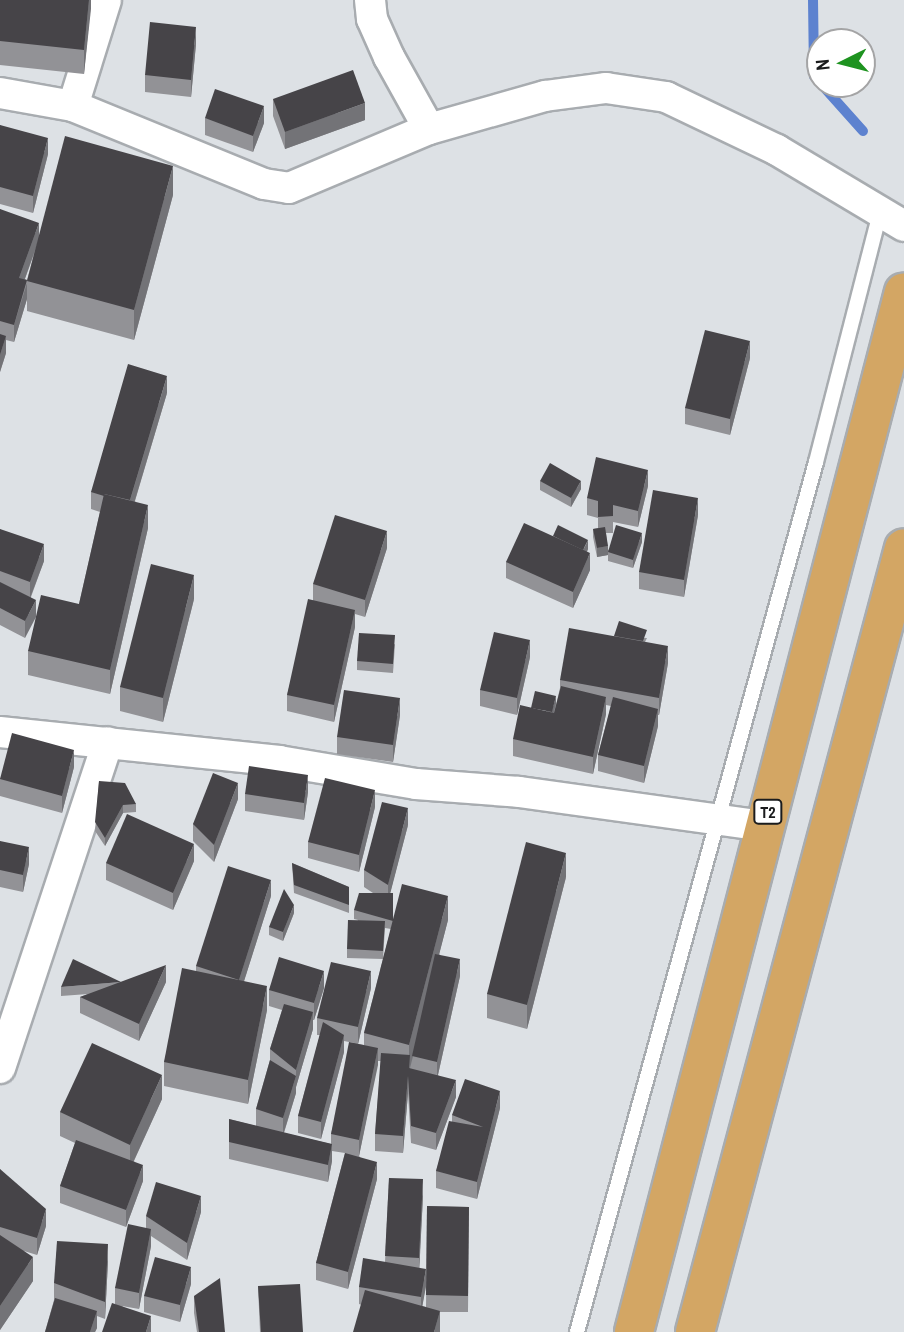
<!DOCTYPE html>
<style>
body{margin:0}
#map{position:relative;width:904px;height:1332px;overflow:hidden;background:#dde1e5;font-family:"Archivo Narrow",sans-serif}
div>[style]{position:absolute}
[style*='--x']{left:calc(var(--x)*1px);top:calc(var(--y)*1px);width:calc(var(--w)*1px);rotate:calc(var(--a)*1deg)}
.stream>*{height:10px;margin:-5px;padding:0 5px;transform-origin:5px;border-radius:5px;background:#5d82cf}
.roads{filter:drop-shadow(2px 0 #a8acb0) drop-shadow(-2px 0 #a8acb0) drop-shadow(0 2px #a8acb0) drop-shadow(0 -2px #a8acb0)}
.lane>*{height:14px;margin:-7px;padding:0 7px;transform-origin:7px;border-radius:7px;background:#fff}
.street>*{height:30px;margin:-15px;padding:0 15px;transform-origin:15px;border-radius:15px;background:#fff}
.highway>*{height:38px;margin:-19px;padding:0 19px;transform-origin:19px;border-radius:19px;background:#d3a664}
.wall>*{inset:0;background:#929296}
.shaded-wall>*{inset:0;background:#737377}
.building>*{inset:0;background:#464448}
span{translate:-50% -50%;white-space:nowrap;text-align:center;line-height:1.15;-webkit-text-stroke:7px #fff;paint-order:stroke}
.shield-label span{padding:2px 5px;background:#fff;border:2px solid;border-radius:5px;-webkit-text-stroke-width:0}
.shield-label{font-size:16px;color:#1b1c1d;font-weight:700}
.north{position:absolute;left:806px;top:28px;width:70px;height:70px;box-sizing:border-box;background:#fff;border:2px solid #a4a4a5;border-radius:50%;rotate:264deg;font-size:19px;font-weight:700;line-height:28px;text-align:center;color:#1b1c1d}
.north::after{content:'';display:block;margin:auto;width:24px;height:32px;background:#1e9320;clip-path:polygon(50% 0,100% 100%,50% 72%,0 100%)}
</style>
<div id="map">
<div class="stream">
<div style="--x:813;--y:0;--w:76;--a:89.2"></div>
<div style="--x:814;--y:76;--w:9;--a:49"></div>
<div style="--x:821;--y:84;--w:63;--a:48.2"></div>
</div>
<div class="roads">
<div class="lane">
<div style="--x:577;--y:1332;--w:902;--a:-74.64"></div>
<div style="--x:816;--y:462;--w:258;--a:-75.6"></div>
</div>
<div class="street">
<div style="--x:370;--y:0;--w:19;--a:84"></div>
<div style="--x:372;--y:19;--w:42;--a:65.9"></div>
<div style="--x:389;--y:57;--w:82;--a:60.9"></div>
<div style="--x:0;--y:93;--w:74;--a:10.1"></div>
<div style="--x:73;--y:106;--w:206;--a:22.2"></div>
<div style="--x:264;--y:184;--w:25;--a:9"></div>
<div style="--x:289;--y:188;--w:152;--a:-22.9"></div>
<div style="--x:429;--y:129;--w:121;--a:-15.9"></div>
<div style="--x:545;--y:96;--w:62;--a:-7.5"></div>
<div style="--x:606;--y:88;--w:61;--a:8.5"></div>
<div style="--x:666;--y:97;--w:123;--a:25.5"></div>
<div style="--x:777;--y:150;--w:148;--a:30.9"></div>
<div style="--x:73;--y:106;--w:111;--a:-72.7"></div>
<div style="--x:0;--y:732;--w:281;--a:5.9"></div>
<div style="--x:279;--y:761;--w:139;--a:9.5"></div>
<div style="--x:416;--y:784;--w:103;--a:4.4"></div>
<div style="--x:519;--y:792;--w:247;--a:7.9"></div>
<div style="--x:0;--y:1068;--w:343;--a:-71.7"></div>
</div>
<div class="highway">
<div style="--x:634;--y:1332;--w:1074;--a:-75.45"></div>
<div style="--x:695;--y:1332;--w:811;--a:-75.07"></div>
</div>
</div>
<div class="wall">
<div style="clip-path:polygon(0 0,91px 0,84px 74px,0 65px)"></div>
<div style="clip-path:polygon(196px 44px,191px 97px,145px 92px,145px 75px)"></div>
<div style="clip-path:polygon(273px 99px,365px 120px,285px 149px,273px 116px)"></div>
<div style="clip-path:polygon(205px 118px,264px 123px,253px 152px,205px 135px)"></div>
<div style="clip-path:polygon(0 125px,48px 154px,33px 213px,0 204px)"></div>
<div style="clip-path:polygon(evenodd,173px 195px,134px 340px,27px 311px,27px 299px,14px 342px,6px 340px,6px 353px,0 372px,0 209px,39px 235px,173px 195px,34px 254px,27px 280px,25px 279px,34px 254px)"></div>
<div style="clip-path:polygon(750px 358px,730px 435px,685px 424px,685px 408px)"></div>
<div style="clip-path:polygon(167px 393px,135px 501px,148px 528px,110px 694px,28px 675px,28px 651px,79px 604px,100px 512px,91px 509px,91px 492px)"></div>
<div style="clip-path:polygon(540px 481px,581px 489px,571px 507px,540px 490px)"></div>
<div style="clip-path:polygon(648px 486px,638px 527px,613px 522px,613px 533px,606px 533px,608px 550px,642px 542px,633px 568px,608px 561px,608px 555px,597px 557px,593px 537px,593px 529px,598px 528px,598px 518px,587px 515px,587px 498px)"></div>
<div style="clip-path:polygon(698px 515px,684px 597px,639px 589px,639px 572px)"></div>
<div style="clip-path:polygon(0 529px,44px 561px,31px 597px,25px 638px,0 625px)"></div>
<div style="clip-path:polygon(553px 536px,588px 549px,587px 552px,590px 570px,573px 608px,506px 578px,506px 562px)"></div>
<div style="clip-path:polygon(387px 548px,365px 617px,355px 614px,355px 627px,334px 722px,287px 711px,287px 695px,313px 600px,313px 584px)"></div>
<div style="clip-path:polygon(194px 599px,163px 722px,120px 711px,120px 687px)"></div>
<div style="clip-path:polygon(614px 636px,647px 638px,645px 642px,668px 663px,659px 715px,658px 715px,658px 726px,644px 783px,598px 771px,598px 755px,611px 706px,606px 705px,606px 714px,593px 774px,513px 756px,513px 739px,556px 704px,554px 713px,560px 688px,560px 680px)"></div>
<div style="clip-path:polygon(395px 644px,393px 673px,357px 670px,357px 661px)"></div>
<div style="clip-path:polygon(530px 657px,517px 715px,480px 706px,480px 690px)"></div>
<div style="clip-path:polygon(400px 715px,393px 762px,337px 754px,337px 737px)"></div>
<div style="clip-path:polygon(74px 767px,62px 813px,0 796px,0 778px)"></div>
<div style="clip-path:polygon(99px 781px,136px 804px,136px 812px,123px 813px,105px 846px,95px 831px)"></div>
<div style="clip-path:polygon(308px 792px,304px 820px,245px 811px,245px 794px)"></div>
<div style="clip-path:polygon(238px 799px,214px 862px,193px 841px,193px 824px)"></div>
<div style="clip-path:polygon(375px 807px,359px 872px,308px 858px,308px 842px)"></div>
<div style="clip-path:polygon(evenodd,408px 825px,390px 893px,393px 920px,448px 920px,439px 954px,460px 976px,438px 1075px,456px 1097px,436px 1150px,411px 1143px,408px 1093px,403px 1153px,375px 1151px,375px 1134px,381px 1061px,378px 1061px,359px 1156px,377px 1179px,348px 1289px,316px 1280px,316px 1263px,345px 1153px,332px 1151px,332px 1161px,328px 1182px,229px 1159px,229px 1119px,256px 1126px,256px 1109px,270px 1060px,270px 1049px,282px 1010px,269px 1006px,269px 990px,324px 988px,314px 1020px,313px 1020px,313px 1029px,296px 1087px,296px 1093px,284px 1133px,331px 1144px,331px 1134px,354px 1043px,344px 1041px,344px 1052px,321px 1139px,298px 1133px,298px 1116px,320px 1035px,317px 1035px,317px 1018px,371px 988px,358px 1044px,364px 1045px,364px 1033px,383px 959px,347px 958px,347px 949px,358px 920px,354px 919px,354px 910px,373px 893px,364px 887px,364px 870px,408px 825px,385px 928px,391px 929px,383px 959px,385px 928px)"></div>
<div style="clip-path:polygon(0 841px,29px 864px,23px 892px,0 887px)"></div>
<div style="clip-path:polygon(194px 861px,173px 910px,106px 880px,106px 863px)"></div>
<div style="clip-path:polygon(292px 863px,349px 887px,349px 913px,294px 893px)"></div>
<div style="clip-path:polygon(566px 877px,527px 1029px,487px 1018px,487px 994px)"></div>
<div style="clip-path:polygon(271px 896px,244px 981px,267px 1010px,248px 1104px,164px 1086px,164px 1062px,196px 971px,196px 966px)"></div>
<div style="clip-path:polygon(294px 913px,283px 941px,269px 935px,269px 927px)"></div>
<div style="clip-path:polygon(121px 982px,166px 982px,139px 1041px,80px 1013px,80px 997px,88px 994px,61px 996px,61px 987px)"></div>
<div style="clip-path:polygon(162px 1099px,134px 1161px,143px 1181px,126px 1227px,60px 1203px,60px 1186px,75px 1143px,60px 1136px,60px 1112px)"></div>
<div style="clip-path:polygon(500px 1108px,477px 1199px,436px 1188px,436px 1171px,452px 1122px,452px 1115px)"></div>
<div style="clip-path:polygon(0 1169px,46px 1226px,37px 1255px,24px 1251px,33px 1281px,0 1330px)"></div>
<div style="clip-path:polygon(389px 1178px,423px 1196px,419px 1268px,426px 1286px,422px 1306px,426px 1307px,427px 1206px,469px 1207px,468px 1312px,440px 1312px,440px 1332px,359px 1304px,359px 1287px,385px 1262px)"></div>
<div style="clip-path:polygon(201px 1212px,187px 1260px,151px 1236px,151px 1246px,139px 1309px,122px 1306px,151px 1332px,115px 1304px,115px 1288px,146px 1228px,146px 1216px)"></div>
<div style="clip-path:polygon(108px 1261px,105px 1319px,97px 1316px,97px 1328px,95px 1332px,45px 1332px,54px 1300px,54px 1283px)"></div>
<div style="clip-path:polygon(191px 1284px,180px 1322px,144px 1312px,144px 1296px)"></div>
<div style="clip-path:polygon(258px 1286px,303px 1332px,260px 1332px)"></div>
<div style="clip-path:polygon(194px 1296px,225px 1332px,197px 1332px,194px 1313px)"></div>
</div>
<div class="shaded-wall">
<div style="clip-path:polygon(89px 0,91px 0,91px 9px,84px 74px,84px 50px)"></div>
<div style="clip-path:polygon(196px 27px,196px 44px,191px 97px,191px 80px)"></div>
<div style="clip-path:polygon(365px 103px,365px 120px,285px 149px,285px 132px)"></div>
<div style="clip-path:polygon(264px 106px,264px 123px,253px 152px,253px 136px)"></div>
<div style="clip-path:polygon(48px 138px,48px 154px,33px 213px,33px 196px)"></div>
<div style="clip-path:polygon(173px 166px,173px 195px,134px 340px,134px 310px)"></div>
<div style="clip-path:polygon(39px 223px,39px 239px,19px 295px,19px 278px)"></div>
<div style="clip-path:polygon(27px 283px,27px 299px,14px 342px,14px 325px)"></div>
<div style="clip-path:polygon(6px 336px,6px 353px,0 372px,0 355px)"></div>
<div style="clip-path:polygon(750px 341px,750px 358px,730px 435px,730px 419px)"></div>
<div style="clip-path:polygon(167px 376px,167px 393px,129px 520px,129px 504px)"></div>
<div style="clip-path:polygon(648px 470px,648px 486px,638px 527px,638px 511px)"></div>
<div style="clip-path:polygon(581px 481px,581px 489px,571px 507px,571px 498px)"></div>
<div style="clip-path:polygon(698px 498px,698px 515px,684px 597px,684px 580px)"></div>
<div style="clip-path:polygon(148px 505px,148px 528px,110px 694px,110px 670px)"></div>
<div style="clip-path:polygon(387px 531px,387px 548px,365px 617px,365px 600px)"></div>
<div style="clip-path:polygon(642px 533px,642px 542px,633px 568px,633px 560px)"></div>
<div style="clip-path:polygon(588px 540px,588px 549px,581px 563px,581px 555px)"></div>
<div style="clip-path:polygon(44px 544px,44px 561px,30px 598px,30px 582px)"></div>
<div style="clip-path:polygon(608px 546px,608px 555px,597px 557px,597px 548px)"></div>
<div style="clip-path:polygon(590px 553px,590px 570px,573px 608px,573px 592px)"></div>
<div style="clip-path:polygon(194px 575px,194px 599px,163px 722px,163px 698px)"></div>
<div style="clip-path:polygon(36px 600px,36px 617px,25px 638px,25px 621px)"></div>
<div style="clip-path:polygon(355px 610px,355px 627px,334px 722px,334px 705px)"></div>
<div style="clip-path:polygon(530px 640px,530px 657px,517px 715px,517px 698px)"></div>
<div style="clip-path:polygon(668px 646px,668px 663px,659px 715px,659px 698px)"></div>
<div style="clip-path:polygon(556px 696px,556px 704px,550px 727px,550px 718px)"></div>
<div style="clip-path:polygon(606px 697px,606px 714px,593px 774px,593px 757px)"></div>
<div style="clip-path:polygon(400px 698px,400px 715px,393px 762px,393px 745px)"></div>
<div style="clip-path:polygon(658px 709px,658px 726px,644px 783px,644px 766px)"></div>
<div style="clip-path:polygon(74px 750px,74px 767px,62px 813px,62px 796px)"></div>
<div style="clip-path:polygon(308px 775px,308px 792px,304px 820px,304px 803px)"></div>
<div style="clip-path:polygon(238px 783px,238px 799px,214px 862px,214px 845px)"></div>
<div style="clip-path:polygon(375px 790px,375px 807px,359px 872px,359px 855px)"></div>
<div style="clip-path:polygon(123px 805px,123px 813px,105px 846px,105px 838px)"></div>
<div style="clip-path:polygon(408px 808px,408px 825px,388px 902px,388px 885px)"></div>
<div style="clip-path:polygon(194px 844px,194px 861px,173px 910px,173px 893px)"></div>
<div style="clip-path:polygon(29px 847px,29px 864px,23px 892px,23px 875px)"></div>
<div style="clip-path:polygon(566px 853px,566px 877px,527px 1029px,527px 1005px)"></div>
<div style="clip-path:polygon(271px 880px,271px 896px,239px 997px,239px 980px)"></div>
<div style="clip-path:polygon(448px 896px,448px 920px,410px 1068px,409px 1085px,409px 1045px)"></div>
<div style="clip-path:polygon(294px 905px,294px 913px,283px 941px,283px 932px)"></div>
<div style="clip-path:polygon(460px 959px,460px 976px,437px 1079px,437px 1062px)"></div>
<div style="clip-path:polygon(166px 965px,166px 982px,139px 1041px,139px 1024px)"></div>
<div style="clip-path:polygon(324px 971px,324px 988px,314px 1020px,314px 1003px)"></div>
<div style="clip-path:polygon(371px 971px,371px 988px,358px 1044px,358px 1027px)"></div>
<div style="clip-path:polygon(267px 986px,267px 1010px,248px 1104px,248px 1080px)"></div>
<div style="clip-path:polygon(313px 1012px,313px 1029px,296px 1087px,296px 1093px,283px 1135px,283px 1118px,296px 1076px,296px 1070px)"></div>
<div style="clip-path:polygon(344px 1035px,344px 1052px,321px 1139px,321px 1122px)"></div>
<div style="clip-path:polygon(378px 1048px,378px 1065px,359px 1156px,359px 1140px)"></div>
<div style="clip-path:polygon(162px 1075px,162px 1099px,130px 1169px,130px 1145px)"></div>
<div style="clip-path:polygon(408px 1076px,408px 1093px,403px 1153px,403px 1136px)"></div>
<div style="clip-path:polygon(456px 1080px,456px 1097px,436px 1150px,436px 1133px)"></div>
<div style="clip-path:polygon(500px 1091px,500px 1108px,477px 1199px,477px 1182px)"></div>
<div style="clip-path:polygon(332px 1144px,332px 1161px,328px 1182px,328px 1165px)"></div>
<div style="clip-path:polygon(377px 1162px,377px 1179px,348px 1289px,348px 1272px)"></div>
<div style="clip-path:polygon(143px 1165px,143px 1181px,126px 1227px,126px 1210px)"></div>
<div style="clip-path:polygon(423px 1179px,423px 1196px,419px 1275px,419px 1258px)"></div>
<div style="clip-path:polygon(201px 1196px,201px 1212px,187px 1260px,187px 1243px)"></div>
<div style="clip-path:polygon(46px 1209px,46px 1226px,37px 1255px,37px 1238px)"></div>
<div style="clip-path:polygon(151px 1229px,151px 1246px,139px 1309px,139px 1293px)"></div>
<div style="clip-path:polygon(108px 1244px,108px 1261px,105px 1319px,105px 1302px)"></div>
<div style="clip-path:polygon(33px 1257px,33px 1281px,0 1330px,0 1306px)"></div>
<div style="clip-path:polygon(191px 1267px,191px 1284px,180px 1322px,180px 1305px)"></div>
<div style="clip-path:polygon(426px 1269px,426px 1286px,421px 1314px,421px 1297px)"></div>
<div style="clip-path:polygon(97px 1311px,97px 1328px,95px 1332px,90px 1332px)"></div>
<div style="clip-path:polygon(440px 1311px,440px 1332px,434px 1332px)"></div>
<div style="clip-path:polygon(151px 1316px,151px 1332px,146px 1332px)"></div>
</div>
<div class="building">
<div style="clip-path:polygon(0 0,89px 0,84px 50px,0 41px)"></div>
<div style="clip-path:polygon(150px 22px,196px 27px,191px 80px,145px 75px)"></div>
<div style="clip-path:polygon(353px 70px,365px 103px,285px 132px,273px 99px)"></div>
<div style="clip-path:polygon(215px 89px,264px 106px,253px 136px,205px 118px)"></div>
<div style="clip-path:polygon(0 125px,48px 138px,33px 196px,0 187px)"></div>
<div style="clip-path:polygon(65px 136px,173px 166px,134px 310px,27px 281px)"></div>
<div style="clip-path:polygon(0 209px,39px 223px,19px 278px,27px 280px,14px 325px,0 321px)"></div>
<div style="clip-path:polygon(705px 330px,750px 341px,730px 419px,685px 408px)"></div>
<div style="clip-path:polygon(0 334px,6px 336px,0 355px)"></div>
<div style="clip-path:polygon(128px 364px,167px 376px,130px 500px,104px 494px,104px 496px,91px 492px)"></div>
<div style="clip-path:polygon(596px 457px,648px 470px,638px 511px,613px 505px,613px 516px,598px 517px,598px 501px,587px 498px)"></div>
<div style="clip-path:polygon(550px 463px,581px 481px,571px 498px,540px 481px)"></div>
<div style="clip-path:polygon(653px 490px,698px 498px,684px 580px,639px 572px)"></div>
<div style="clip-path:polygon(104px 494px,148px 505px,110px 670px,28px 651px,41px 595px,79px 604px)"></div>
<div style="clip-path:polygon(335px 515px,387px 531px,365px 600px,313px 584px)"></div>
<div style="clip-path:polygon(524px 523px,590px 553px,573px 592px,506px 562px)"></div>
<div style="clip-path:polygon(558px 525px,588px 540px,583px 550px,553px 536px)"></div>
<div style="clip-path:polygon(616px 525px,642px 533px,633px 560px,608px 552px)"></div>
<div style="clip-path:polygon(605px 527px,608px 546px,597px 548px,593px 529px)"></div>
<div style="clip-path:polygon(0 529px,44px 544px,30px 582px,0 571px)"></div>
<div style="clip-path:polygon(151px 564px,194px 575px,163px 698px,120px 687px)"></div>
<div style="clip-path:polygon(0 582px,36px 600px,25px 621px,0 608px)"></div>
<div style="clip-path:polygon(308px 599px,355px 610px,334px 705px,287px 695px)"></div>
<div style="clip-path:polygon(619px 621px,647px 630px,643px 641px,614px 636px)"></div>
<div style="clip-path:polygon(569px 628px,668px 646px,659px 698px,560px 680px)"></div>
<div style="clip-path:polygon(494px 632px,530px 640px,517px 698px,480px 690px)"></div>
<div style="clip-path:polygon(359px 633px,395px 635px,393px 664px,357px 661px)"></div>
<div style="clip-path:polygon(561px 686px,606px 697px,593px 757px,513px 739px,520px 705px,554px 713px)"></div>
<div style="clip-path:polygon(344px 690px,400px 698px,393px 745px,337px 737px)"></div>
<div style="clip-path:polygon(535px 691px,556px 696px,552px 712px,531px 708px)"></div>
<div style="clip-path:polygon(613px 697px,658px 709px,644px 766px,598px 755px)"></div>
<div style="clip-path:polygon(12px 733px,74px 750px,62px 796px,0 779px)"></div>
<div style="clip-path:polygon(249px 766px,308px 775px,304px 803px,245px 794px)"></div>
<div style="clip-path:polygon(213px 773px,238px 783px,214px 845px,193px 824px)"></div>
<div style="clip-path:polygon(325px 778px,375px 790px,359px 855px,308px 842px)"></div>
<div style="clip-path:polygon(99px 781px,125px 783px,136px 804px,123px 805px,105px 838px,95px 822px)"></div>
<div style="clip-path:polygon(382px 802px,408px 808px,388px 885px,364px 870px)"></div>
<div style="clip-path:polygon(127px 814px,194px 844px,173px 893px,106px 863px)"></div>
<div style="clip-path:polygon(0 841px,29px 847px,23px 875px,0 870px)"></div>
<div style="clip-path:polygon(526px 842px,566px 853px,527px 1005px,487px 994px)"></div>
<div style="clip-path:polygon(292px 863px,349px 887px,349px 905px,294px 885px)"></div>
<div style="clip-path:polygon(228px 866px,271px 880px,239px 980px,196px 966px)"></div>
<div style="clip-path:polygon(402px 884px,448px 896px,409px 1045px,364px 1033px)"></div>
<div style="clip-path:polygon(284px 889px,294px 905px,283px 932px,269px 927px)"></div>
<div style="clip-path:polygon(359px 893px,393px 893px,393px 921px,354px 910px)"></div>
<div style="clip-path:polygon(348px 920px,385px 921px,383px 951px,347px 949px)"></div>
<div style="clip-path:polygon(435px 954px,460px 959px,437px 1062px,412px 1056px)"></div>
<div style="clip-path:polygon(279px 957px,324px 971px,314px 1003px,269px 990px)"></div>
<div style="clip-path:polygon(73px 959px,121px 982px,61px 987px)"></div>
<div style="clip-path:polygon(331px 962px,371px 971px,358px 1027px,317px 1018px)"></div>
<div style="clip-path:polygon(166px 965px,139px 1024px,80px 997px)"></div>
<div style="clip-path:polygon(182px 968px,267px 986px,248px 1080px,164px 1062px)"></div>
<div style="clip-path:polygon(284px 1004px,313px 1012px,296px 1070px,270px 1049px)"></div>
<div style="clip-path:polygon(323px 1022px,344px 1035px,321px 1122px,298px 1116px)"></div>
<div style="clip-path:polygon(349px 1042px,378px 1048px,359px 1140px,331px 1134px)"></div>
<div style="clip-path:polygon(92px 1043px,162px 1075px,130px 1145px,60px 1112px)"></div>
<div style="clip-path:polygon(381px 1053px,410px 1055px,409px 1068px,456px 1080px,436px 1133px,411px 1126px,408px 1076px,403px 1136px,375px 1134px)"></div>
<div style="clip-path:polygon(270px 1060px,296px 1076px,283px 1118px,256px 1109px)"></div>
<div style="clip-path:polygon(465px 1079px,500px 1091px,477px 1182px,436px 1171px,449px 1121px,483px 1127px,452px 1115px)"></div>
<div style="clip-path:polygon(229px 1119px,332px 1144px,328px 1165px,229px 1142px)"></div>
<div style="clip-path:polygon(76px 1140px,143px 1165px,126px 1210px,60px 1186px)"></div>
<div style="clip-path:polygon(345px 1153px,377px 1162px,348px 1272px,316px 1263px)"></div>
<div style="clip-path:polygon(0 1169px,46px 1209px,37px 1238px,0 1227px)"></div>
<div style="clip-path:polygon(389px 1178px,423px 1179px,419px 1258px,385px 1256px)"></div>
<div style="clip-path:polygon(156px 1182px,201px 1196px,187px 1243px,146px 1216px)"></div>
<div style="clip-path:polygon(427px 1206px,469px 1207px,468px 1296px,426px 1295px)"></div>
<div style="clip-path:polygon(128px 1224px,151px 1229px,139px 1293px,115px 1288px)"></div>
<div style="clip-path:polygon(0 1235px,33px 1257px,0 1306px)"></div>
<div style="clip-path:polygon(57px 1241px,108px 1244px,105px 1302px,54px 1283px)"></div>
<div style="clip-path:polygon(155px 1257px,191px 1267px,180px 1305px,144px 1296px)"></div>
<div style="clip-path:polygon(363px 1258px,426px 1269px,421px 1297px,359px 1287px)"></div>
<div style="clip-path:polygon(220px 1278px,225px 1332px,199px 1332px,194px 1296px)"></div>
<div style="clip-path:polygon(300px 1284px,303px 1332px,261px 1332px,258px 1286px)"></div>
<div style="clip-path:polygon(365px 1290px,440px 1311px,434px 1332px,353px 1332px)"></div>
<div style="clip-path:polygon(55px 1298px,97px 1311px,90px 1332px,45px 1332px)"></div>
<div style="clip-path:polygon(112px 1303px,151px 1316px,146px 1332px,102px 1332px)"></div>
</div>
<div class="shield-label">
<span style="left:768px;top:812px">T2</span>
</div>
<div class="north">N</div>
</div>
